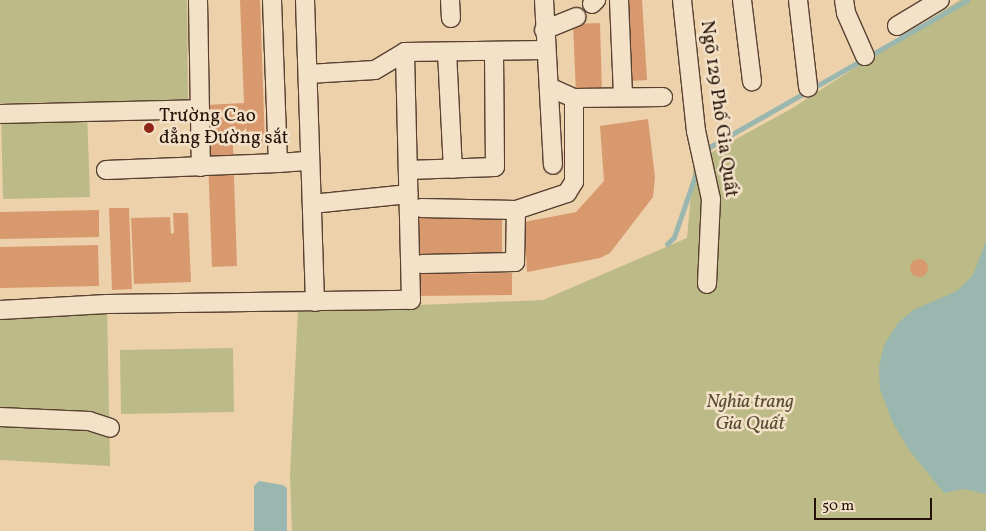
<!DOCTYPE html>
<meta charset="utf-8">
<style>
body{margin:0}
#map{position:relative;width:986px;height:531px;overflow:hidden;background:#ecd1ab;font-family:Vollkorn,serif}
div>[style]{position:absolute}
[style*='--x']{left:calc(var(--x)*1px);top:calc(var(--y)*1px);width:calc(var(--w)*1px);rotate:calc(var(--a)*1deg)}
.green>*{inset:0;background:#bcba86}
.water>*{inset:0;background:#99b6af}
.stream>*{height:5px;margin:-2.5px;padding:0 2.5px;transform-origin:2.5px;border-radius:2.5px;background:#99b6af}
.building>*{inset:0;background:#d9996e}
.round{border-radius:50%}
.roads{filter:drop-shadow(1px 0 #584131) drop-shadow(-1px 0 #584131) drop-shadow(0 1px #584131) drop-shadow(0 -1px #584131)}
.minor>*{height:18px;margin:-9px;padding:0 9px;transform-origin:9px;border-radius:9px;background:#f3e1c8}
.dots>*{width:14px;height:14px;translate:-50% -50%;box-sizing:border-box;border:2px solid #f3e1c8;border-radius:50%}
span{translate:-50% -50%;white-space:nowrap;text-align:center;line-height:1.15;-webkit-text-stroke:5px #f3e1c8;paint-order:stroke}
.street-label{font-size:19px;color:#261108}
.poi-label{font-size:19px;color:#261108}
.left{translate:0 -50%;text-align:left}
.park-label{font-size:19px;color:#5a4c34;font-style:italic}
.scale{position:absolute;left:814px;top:498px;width:118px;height:22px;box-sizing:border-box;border:2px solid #261108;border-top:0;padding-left:6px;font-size:15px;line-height:18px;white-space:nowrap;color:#261108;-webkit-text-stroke:4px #f3e1c8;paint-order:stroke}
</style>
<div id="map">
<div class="green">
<div style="clip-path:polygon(0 0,187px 0,188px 101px,0 103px)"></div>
<div style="clip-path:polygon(960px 0,986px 0,986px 531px,292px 531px,290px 476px,298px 310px,543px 300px,687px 238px,694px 162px,791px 109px)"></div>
<div style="clip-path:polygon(87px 111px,90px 197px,3px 199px,1px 113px)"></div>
<div style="clip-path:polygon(107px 304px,110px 466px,0 460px,0 310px)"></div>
<div style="clip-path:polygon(233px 348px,234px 412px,121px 414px,120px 350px)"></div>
</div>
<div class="water">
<div style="clip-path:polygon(986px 241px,986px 494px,963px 489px,944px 493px,909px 450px,892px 421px,880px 389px,879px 367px,884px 345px,898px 323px,913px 310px,957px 291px,973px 275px)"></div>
<div style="clip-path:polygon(259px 481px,283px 485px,287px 488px,287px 531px,254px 531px,254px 486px)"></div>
</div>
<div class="stream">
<div style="--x:706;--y:149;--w:301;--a:-29.7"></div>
<div style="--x:667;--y:244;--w:10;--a:-45"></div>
<div style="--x:674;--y:237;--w:65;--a:-71"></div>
</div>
<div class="building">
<div style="clip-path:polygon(240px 0,260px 0,265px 144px,233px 145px,237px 266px,212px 267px,206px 105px,244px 103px)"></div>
<div style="clip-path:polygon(614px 0,642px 0,647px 80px,615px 82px)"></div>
<div style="clip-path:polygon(600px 23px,602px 93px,576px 94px,573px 24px)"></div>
<div style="clip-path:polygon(648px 119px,655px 177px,653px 197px,610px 253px,600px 258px,527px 272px,524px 222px,576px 212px,604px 181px,600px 126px)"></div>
<div style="clip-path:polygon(109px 208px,129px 208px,132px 289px,112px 290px)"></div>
<div style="clip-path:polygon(99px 210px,99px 237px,0 239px,0 212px)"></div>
<div style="clip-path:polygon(415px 212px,502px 212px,502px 254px,415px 254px)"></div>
<div style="clip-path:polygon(173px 213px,188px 213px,191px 282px,134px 284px,131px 218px,170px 217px,171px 234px,174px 233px)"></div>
<div style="clip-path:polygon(98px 245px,99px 286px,0 288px,0 247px)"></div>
<div class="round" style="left:910px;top:259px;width:18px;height:18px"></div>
<div style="clip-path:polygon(512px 273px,512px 295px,417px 296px,416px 274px)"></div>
</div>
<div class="roads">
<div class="minor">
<div style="--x:198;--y:0;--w:167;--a:89"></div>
<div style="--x:272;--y:0;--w:163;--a:87.9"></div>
<div style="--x:278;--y:163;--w:32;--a:-4"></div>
<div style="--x:305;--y:0;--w:302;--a:88.1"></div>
<div style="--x:450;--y:0;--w:18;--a:87"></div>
<div style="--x:544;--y:0;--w:165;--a:86.9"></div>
<div style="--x:619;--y:0;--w:97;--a:87.6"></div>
<div style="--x:682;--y:0;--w:132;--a:83.9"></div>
<div style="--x:696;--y:131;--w:70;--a:77.6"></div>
<div style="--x:711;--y:199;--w:85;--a:92.7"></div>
<div style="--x:742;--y:0;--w:82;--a:83"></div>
<div style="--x:798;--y:0;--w:88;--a:83.4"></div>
<div style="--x:844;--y:0;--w:13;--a:81"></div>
<div style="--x:846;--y:13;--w:47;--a:66.2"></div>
<div style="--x:592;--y:4;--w:6;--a:-45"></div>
<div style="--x:897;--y:26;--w:50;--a:-31.2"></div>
<div style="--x:544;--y:30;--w:35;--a:-22"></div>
<div style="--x:447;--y:52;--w:117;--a:87.1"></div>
<div style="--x:308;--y:74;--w:67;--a:-3.4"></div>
<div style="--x:375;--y:70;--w:35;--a:-31"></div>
<div style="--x:405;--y:52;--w:140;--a:-0.8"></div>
<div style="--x:549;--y:87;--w:27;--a:24"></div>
<div style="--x:574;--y:98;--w:89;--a:-0.6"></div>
<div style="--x:0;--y:114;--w:200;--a:-1.4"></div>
<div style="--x:106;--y:170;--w:172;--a:-2.3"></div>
<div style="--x:408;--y:170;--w:87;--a:-2"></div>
<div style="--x:495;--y:167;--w:116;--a:-90.5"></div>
<div style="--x:312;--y:204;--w:97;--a:-5.9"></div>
<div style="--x:421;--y:208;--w:95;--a:1.2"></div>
<div style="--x:422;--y:264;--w:93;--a:-1.2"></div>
<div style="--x:515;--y:262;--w:52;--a:-88.9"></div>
<div style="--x:516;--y:210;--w:54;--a:-18.4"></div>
<div style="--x:567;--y:193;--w:13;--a:-58"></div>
<div style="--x:574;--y:182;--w:84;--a:-90"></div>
<div style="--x:0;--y:310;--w:107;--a:-3.2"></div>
<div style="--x:107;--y:304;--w:304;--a:-0.8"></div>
<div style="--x:411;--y:300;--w:248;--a:-91.4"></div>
<div style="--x:0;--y:417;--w:89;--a:2.6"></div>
<div style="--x:89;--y:421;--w:22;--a:18"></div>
</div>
</div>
<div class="dots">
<div style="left:149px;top:128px;background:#8f2418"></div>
</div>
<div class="street-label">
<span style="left:718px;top:109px;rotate:82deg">Ngõ 129 Phố Gia Quất</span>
</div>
<div class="poi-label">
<span class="left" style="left:159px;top:128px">Trường Cao<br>đẳng Đường sắt</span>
</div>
<div class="park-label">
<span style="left:750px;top:414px">Nghĩa trang<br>Gia Quất</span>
</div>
<div class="scale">50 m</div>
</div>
